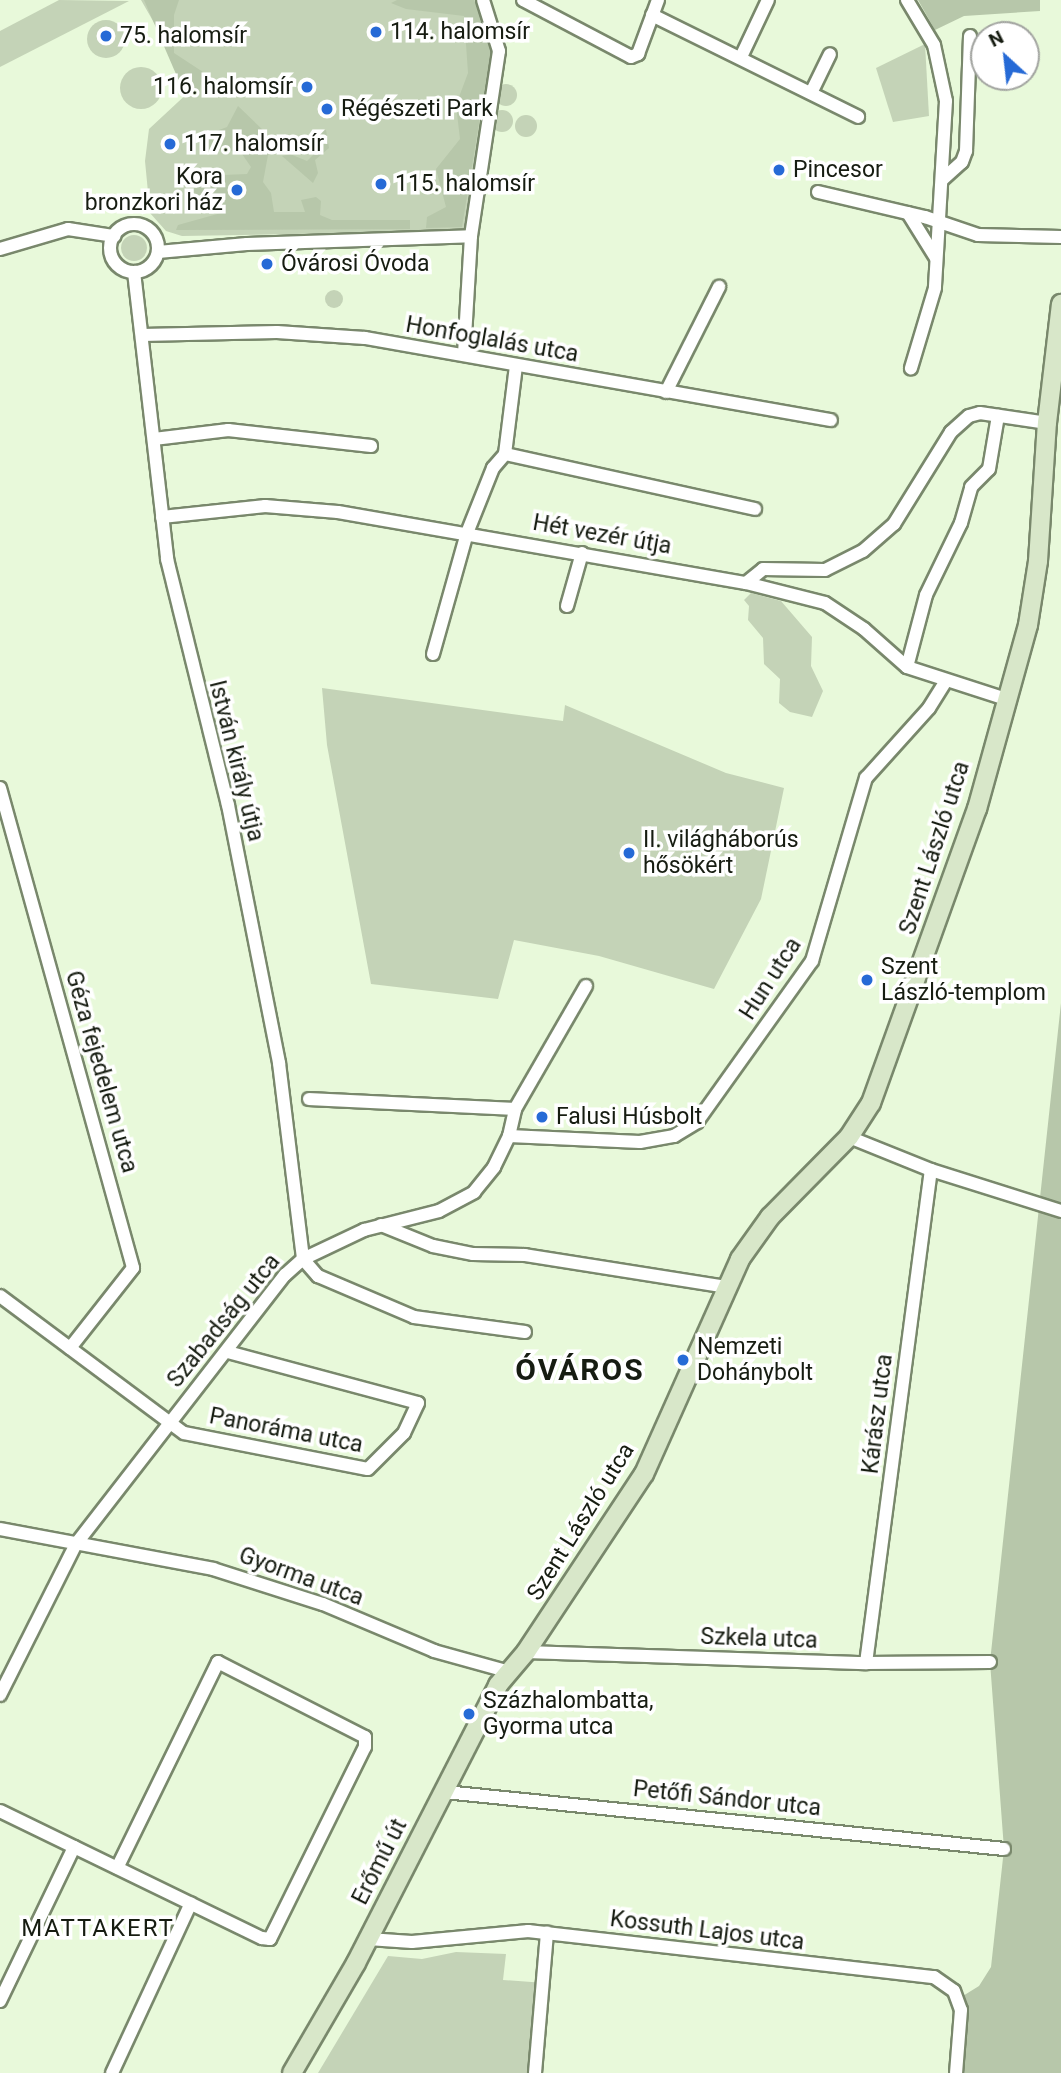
<!DOCTYPE html>
<meta charset="utf-8">
<style>
body{margin:0}
#map{position:relative;width:1061px;height:2073px;overflow:hidden;background:#e8f9da;font-family:Roboto,sans-serif}
div>[style]{position:absolute}
[style*='--x']{left:calc(var(--x)*1px);top:calc(var(--y)*1px);width:calc(var(--w)*1px);rotate:calc(var(--a)*1deg)}
.green>*{inset:0;background:#c4d3b7}
.round{border-radius:50%}
.forest>*{inset:0;background:#b7c7aa}
.roads{filter:drop-shadow(2px 0 #79886c) drop-shadow(-2px 0 #79886c) drop-shadow(0 2px #79886c) drop-shadow(0 -2px #79886c)}
.street>*{height:12px;margin:-6px;padding:0 6px;transform-origin:6px;border-radius:6px;background:#fff}
.street>.ring{margin:-6px;padding:0;box-sizing:content-box;background:none;border:12px solid #fff;border-radius:50%}
.secondary>*{height:18px;margin:-9px;padding:0 9px;transform-origin:9px;border-radius:9px;background:#d8e7c9}
.dots>*{width:19px;height:19px;translate:-50% -50%;box-sizing:border-box;border:4px solid #fff;border-radius:50%}
span{translate:-50% -50%;white-space:nowrap;text-align:center;line-height:1.15;-webkit-text-stroke:7px #fff;paint-order:stroke}
.poi-label{font-size:23px;color:#161c11}
.left{translate:0 -50%;text-align:left}
.right{translate:-100% -50%;text-align:right}
.street-label{font-size:23px;color:#161c11}
.neighbourhood-label{font-size:24px;color:#161c11;letter-spacing:2px}
.district-label{font-size:30px;color:#161c11;font-weight:700;letter-spacing:2px}
.north{position:absolute;left:970px;top:21px;width:70px;height:70px;box-sizing:border-box;background:#fff;border:2px solid #a2a4a0;border-radius:50%;rotate:333deg;font-size:19px;font-weight:700;line-height:28px;text-align:center;color:#161c11}
.north::after{content:'';display:block;margin:auto;width:24px;height:32px;background:#266ad6;clip-path:polygon(50% 0,100% 100%,50% 72%,0 100%)}
</style>
<div id="map">
<div class="green">
<div style="clip-path:polygon(59px 0,129px 1px,0 67px,0 31px)"></div>
<div style="clip-path:polygon(141px 0,478px 0,494px 46px,465px 231px,182px 236px,166px 231px,150px 213px,145px 161px,149px 129px,192px 89px)"></div>
<div class="round" style="left:87px;top:20px;width:38px;height:38px"></div>
<div style="clip-path:polygon(925px 44px,929px 116px,893px 122px,876px 68px)"></div>
<div class="round" style="left:120px;top:67px;width:42px;height:42px"></div>
<div class="round" style="left:495px;top:84px;width:22px;height:22px"></div>
<div class="round" style="left:491px;top:110px;width:22px;height:22px"></div>
<div class="round" style="left:515px;top:115px;width:22px;height:22px"></div>
<div class="round" style="left:121px;top:235px;width:26px;height:26px"></div>
<div class="round" style="left:325px;top:290px;width:18px;height:18px"></div>
<div style="clip-path:polygon(751px 593px,781px 601px,812px 637px,811px 666px,823px 691px,812px 717px,790px 712px,779px 703px,780px 679px,764px 664px,763px 638px,748px 620px,749px 606px,744px 600px)"></div>
<div style="clip-path:polygon(322px 688px,563px 721px,565px 705px,726px 773px,784px 788px,761px 899px,714px 989px,599px 956px,514px 940px,498px 999px,371px 984px,327px 745px)"></div>
<div style="clip-path:polygon(456px 1952px,506px 1954px,503px 1980px,545px 1983px,533px 2073px,318px 2073px,388px 1956px,422px 1959px)"></div>
</div>
<div class="forest">
<div style="clip-path:polygon(144px 0,179px 0,174px 15px,174px 53px,203px 72px,199px 94px,182px 88px)"></div>
<div style="clip-path:polygon(397px 0,474px 0,485px 28px,491px 50px,462px 227px,426px 228px,427px 217px,446px 207px,436px 169px,460px 139px,456px 105px,468px 73px,464px 16px,406px 9px,391px 3px)"></div>
<div style="clip-path:polygon(918px 0,1040px 0,1040px 11px,964px 16px,935px 30px)"></div>
<div style="clip-path:polygon(238px 106px,265px 132px,268px 155px,263px 182px,271px 193px,274px 212px,305px 212px,301px 200px,316px 197px,321px 201px,320px 215px,332px 220px,410px 220px,410px 229px,176px 230px,178px 225px,221px 213px,218px 197px,200px 199px,195px 214px,194px 187px,209px 185px,223px 175px,247px 174px,251px 167px,242px 154px,224px 149px,203px 154px,211px 133px,227px 127px)"></div>
<div style="clip-path:polygon(326px 130px,329px 148px,315px 160px,318px 173px,313px 183px,282px 156px,290px 154px,307px 161px,319px 149px,318px 131px)"></div>
<div style="clip-path:polygon(1061px 1003px,1061px 2073px,959px 2073px,958px 1999px,979px 1986px,991px 1967px,1004px 1849px,990px 1662px)"></div>
</div>
<div class="roads">
<div class="street">
<div style="--x:523;--y:0;--w:122;--a:27.8"></div>
<div style="--x:631;--y:57;--w:8;--a:-23"></div>
<div style="--x:638;--y:54;--w:58;--a:-69.7"></div>
<div style="--x:907;--y:0;--w:52;--a:59"></div>
<div style="--x:934;--y:45;--w:57;--a:77.9"></div>
<div style="--x:946;--y:101;--w:187;--a:93.4"></div>
<div style="--x:935;--y:288;--w:84;--a:106.7"></div>
<div style="--x:652;--y:15;--w:230;--a:26.3"></div>
<div style="--x:741;--y:57;--w:63;--a:-64.7"></div>
<div style="--x:811;--y:93;--w:43;--a:-64"></div>
<div style="--x:943;--y:179;--w:25;--a:-42"></div>
<div style="--x:962;--y:162;--w:12;--a:-70"></div>
<div style="--x:966;--y:151;--w:115;--a:-88"></div>
<div style="--x:818;--y:192;--w:110;--a:13.2"></div>
<div style="--x:925;--y:217;--w:56;--a:18.8"></div>
<div style="--x:978;--y:235;--w:83;--a:1.4"></div>
<div style="--x:908;--y:213;--w:53;--a:58.1"></div>
<div class="ring" style="left:110px;top:224px;width:36px;height:36px"></div>
<div style="--x:0;--y:249;--w:71;--a:-16.4"></div>
<div style="--x:68;--y:229;--w:47;--a:8.7"></div>
<div style="--x:158;--y:252;--w:89;--a:-5.1"></div>
<div style="--x:247;--y:244;--w:224;--a:-2"></div>
<div style="--x:134;--y:272;--w:289;--a:83.4"></div>
<div style="--x:167;--y:559;--w:253;--a:76.1"></div>
<div style="--x:228;--y:805;--w:263;--a:78.8"></div>
<div style="--x:279;--y:1063;--w:197;--a:83"></div>
<div style="--x:303;--y:1259;--w:23;--a:49"></div>
<div style="--x:318;--y:1276;--w:104;--a:23.1"></div>
<div style="--x:414;--y:1317;--w:112;--a:7.7"></div>
<div style="--x:142;--y:335;--w:135;--a:-1.3"></div>
<div style="--x:277;--y:332;--w:88;--a:3.9"></div>
<div style="--x:365;--y:338;--w:473;--a:10"></div>
<div style="--x:464;--y:354;--w:118;--a:-86.6"></div>
<div style="--x:471;--y:236;--w:187;--a:-81.4"></div>
<div style="--x:499;--y:51;--w:53;--a:-107.4"></div>
<div style="--x:666;--y:392;--w:118;--a:-63.2"></div>
<div style="--x:154;--y:439;--w:75;--a:-6.9"></div>
<div style="--x:228;--y:430;--w:144;--a:6.4"></div>
<div style="--x:505;--y:454;--w:256;--a:12.4"></div>
<div style="--x:162;--y:517;--w:104;--a:-6.1"></div>
<div style="--x:265;--y:506;--w:73;--a:4.7"></div>
<div style="--x:338;--y:512;--w:414;--a:9.9"></div>
<div style="--x:746;--y:583;--w:81;--a:14.2"></div>
<div style="--x:825;--y:603;--w:47;--a:33.7"></div>
<div style="--x:864;--y:629;--w:57;--a:41.5"></div>
<div style="--x:907;--y:667;--w:104;--a:17.9"></div>
<div style="--x:746;--y:583;--w:22;--a:-39"></div>
<div style="--x:763;--y:569;--w:62;--a:0.9"></div>
<div style="--x:825;--y:570;--w:42;--a:-26.6"></div>
<div style="--x:863;--y:551;--w:41;--a:-41.1"></div>
<div style="--x:894;--y:524;--w:108;--a:-58.2"></div>
<div style="--x:951;--y:432;--w:24;--a:-42"></div>
<div style="--x:969;--y:416;--w:11;--a:-15"></div>
<div style="--x:980;--y:413;--w:68;--a:8.5"></div>
<div style="--x:567;--y:606;--w:55;--a:-74.2"></div>
<div style="--x:433;--y:654;--w:126;--a:-74.3"></div>
<div style="--x:467;--y:533;--w:70;--a:-68.2"></div>
<div style="--x:493;--y:468;--w:18;--a:-49"></div>
<div style="--x:505;--y:454;--w:89;--a:-82.9"></div>
<div style="--x:907;--y:667;--w:74;--a:-75.2"></div>
<div style="--x:926;--y:595;--w:80;--a:-64.1"></div>
<div style="--x:961;--y:523;--w:37;--a:-74"></div>
<div style="--x:971;--y:487;--w:25;--a:-45"></div>
<div style="--x:989;--y:469;--w:54;--a:-80.4"></div>
<div style="--x:0;--y:788;--w:498;--a:74.5"></div>
<div style="--x:133;--y:1268;--w:102;--a:128.2"></div>
<div style="--x:309;--y:1099;--w:206;--a:2.8"></div>
<div style="--x:509;--y:1136;--w:131;--a:2.6"></div>
<div style="--x:640;--y:1142;--w:35;--a:-10"></div>
<div style="--x:674;--y:1136;--w:27;--a:-31"></div>
<div style="--x:697;--y:1122;--w:198;--a:-54.5"></div>
<div style="--x:812;--y:961;--w:191;--a:-73.6"></div>
<div style="--x:866;--y:778;--w:94;--a:-48"></div>
<div style="--x:929;--y:708;--w:31;--a:-58"></div>
<div style="--x:849;--y:1137;--w:88;--a:21.9"></div>
<div style="--x:931;--y:1170;--w:136;--a:17.5"></div>
<div style="--x:381;--y:1225;--w:56;--a:22"></div>
<div style="--x:433;--y:1246;--w:41;--a:11.3"></div>
<div style="--x:473;--y:1254;--w:52;--a:1.1"></div>
<div style="--x:525;--y:1255;--w:204;--a:9"></div>
<div style="--x:0;--y:1296;--w:229;--a:36.7"></div>
<div style="--x:184;--y:1433;--w:187;--a:11.1"></div>
<div style="--x:368;--y:1469;--w:51;--a:-45"></div>
<div style="--x:404;--y:1433;--w:33;--a:-65"></div>
<div style="--x:418;--y:1403;--w:198;--a:-165"></div>
<div style="--x:0;--y:1529;--w:217;--a:10.6"></div>
<div style="--x:213;--y:1569;--w:115;--a:17.7"></div>
<div style="--x:323;--y:1604;--w:121;--a:22.9"></div>
<div style="--x:434;--y:1651;--w:75;--a:15.5"></div>
<div style="--x:526;--y:1652;--w:340;--a:1.9"></div>
<div style="--x:866;--y:1663;--w:124;--a:-0.5"></div>
<div style="--x:866;--y:1663;--w:497;--a:-82.5"></div>
<div style="--x:0;--y:1695;--w:169;--a:-63.3"></div>
<div style="--x:76;--y:1544;--w:341;--a:-52.2"></div>
<div style="--x:285;--y:1275;--w:24;--a:-42"></div>
<div style="--x:303;--y:1259;--w:68;--a:-25.4"></div>
<div style="--x:364;--y:1230;--w:77;--a:-14.2"></div>
<div style="--x:439;--y:1211;--w:40;--a:-28"></div>
<div style="--x:474;--y:1192;--w:32;--a:-51"></div>
<div style="--x:494;--y:1167;--w:34;--a:-64"></div>
<div style="--x:509;--y:1136;--w:28;--a:-77"></div>
<div style="--x:515;--y:1109;--w:142;--a:-60"></div>
<div style="--x:445;--y:1792;--w:562;--a:5.82"></div>
<div style="--x:0;--y:1811;--w:291;--a:25.9"></div>
<div style="--x:262;--y:1938;--w:8;--a:7"></div>
<div style="--x:270;--y:1939;--w:214;--a:-63.7"></div>
<div style="--x:365;--y:1747;--w:10;--a:-90"></div>
<div style="--x:365;--y:1737;--w:165;--a:-153"></div>
<div style="--x:218;--y:1662;--w:229;--a:116.1"></div>
<div style="--x:368;--y:1939;--w:44;--a:3.9"></div>
<div style="--x:412;--y:1942;--w:117;--a:-5.4"></div>
<div style="--x:528;--y:1931;--w:409;--a:6.5"></div>
<div style="--x:934;--y:1977;--w:24;--a:35"></div>
<div style="--x:954;--y:1991;--w:20;--a:70"></div>
<div style="--x:961;--y:2010;--w:63;--a:94.5"></div>
<div style="--x:0;--y:2001;--w:171;--a:-64.3"></div>
<div style="--x:112;--y:2073;--w:187;--a:-65.1"></div>
<div style="--x:535;--y:2073;--w:141;--a:-85.1"></div>
</div>
<div class="secondary">
<div style="--x:292;--y:2073;--w:127;--a:-59.8"></div>
<div style="--x:356;--y:1963;--w:312;--a:-62.9"></div>
<div style="--x:498;--y:1685;--w:43;--a:-49.7"></div>
<div style="--x:526;--y:1652;--w:214;--a:-56.5"></div>
<div style="--x:644;--y:1474;--w:235;--a:-65.9"></div>
<div style="--x:740;--y:1259;--w:52;--a:-54.5"></div>
<div style="--x:770;--y:1217;--w:112;--a:-45.4"></div>
<div style="--x:849;--y:1137;--w:40;--a:-57.1"></div>
<div style="--x:871;--y:1103;--w:313;--a:-70.2"></div>
<div style="--x:977;--y:809;--w:191;--a:-74.5"></div>
<div style="--x:1028;--y:625;--w:65;--a:-81.1"></div>
<div style="--x:1038;--y:561;--w:138;--a:-86.3"></div>
<div style="--x:1047;--y:423;--w:120;--a:-83.3"></div>
</div>
</div>
<div class="dots">
<div style="left:376px;top:32px;background:#266ad6"></div>
<div style="left:106px;top:36px;background:#266ad6"></div>
<div style="left:307px;top:87px;background:#266ad6"></div>
<div style="left:327px;top:109px;background:#266ad6"></div>
<div style="left:170px;top:144px;background:#266ad6"></div>
<div style="left:779px;top:170px;background:#266ad6"></div>
<div style="left:381px;top:184px;background:#266ad6"></div>
<div style="left:237px;top:190px;background:#266ad6"></div>
<div style="left:267px;top:264px;background:#266ad6"></div>
<div style="left:629px;top:853px;background:#266ad6"></div>
<div style="left:867px;top:980px;background:#266ad6"></div>
<div style="left:542px;top:1117px;background:#266ad6"></div>
<div style="left:683px;top:1360px;background:#266ad6"></div>
<div style="left:469px;top:1714px;background:#266ad6"></div>
</div>
<div class="poi-label">
<span class="left" style="left:390px;top:32px">114. halomsír</span>
<span class="left" style="left:120px;top:36px">75. halomsír</span>
<span class="right" style="left:293px;top:87px">116. halomsír</span>
<span class="left" style="left:341px;top:109px">Régészeti Park</span>
<span class="left" style="left:184px;top:144px">117. halomsír</span>
<span class="left" style="left:793px;top:170px">Pincesor</span>
<span class="right" style="left:223px;top:190px">Kora<br>bronzkori ház</span>
<span class="left" style="left:395px;top:184px">115. halomsír</span>
<span class="left" style="left:281px;top:264px">Óvárosi Óvoda</span>
<span class="left" style="left:643px;top:853px">II. világháborús<br>hősökért</span>
<span class="left" style="left:881px;top:980px">Szent<br>László-templom</span>
<span class="left" style="left:556px;top:1117px">Falusi Húsbolt</span>
<span class="left" style="left:697px;top:1360px">Nemzeti<br>Dohánybolt</span>
<span class="left" style="left:483px;top:1714px">Százhalombatta,<br>Gyorma utca</span>
</div>
<div class="street-label">
<span style="left:492px;top:340px;rotate:10deg">Honfoglalás utca</span>
<span style="left:602px;top:535px;rotate:10deg">Hét vezér útja</span>
<span style="left:236px;top:761px;rotate:76deg">István király útja</span>
<span style="left:935px;top:848px;rotate:-72deg">Szent László utca</span>
<span style="left:771px;top:979px;rotate:-57deg">Hun utca</span>
<span style="left:101px;top:1072px;rotate:74deg">Géza fejedelem utca</span>
<span style="left:224px;top:1321px;rotate:-51deg">Szabadság utca</span>
<span style="left:878px;top:1414px;rotate:-83deg">Kárász utca</span>
<span style="left:286px;top:1431px;rotate:11deg">Panoráma utca</span>
<span style="left:581px;top:1522px;rotate:-58deg">Szent László utca</span>
<span style="left:301px;top:1577px;rotate:20deg">Gyorma utca</span>
<span style="left:759px;top:1639px;rotate:2deg">Szkela utca</span>
<span style="left:727px;top:1799px;rotate:6deg">Petőfi Sándor utca</span>
<span style="left:380px;top:1862px;rotate:-63deg">Erőmű út</span>
<span style="left:707px;top:1931px;rotate:7deg">Kossuth Lajos utca</span>
</div>
<div class="neighbourhood-label">
<span style="left:98px;top:1929px">MATTAKERT</span>
</div>
<div class="district-label">
<span style="left:580px;top:1370px">ÓVÁROS</span>
</div>
<div class="north">N</div>
</div>
